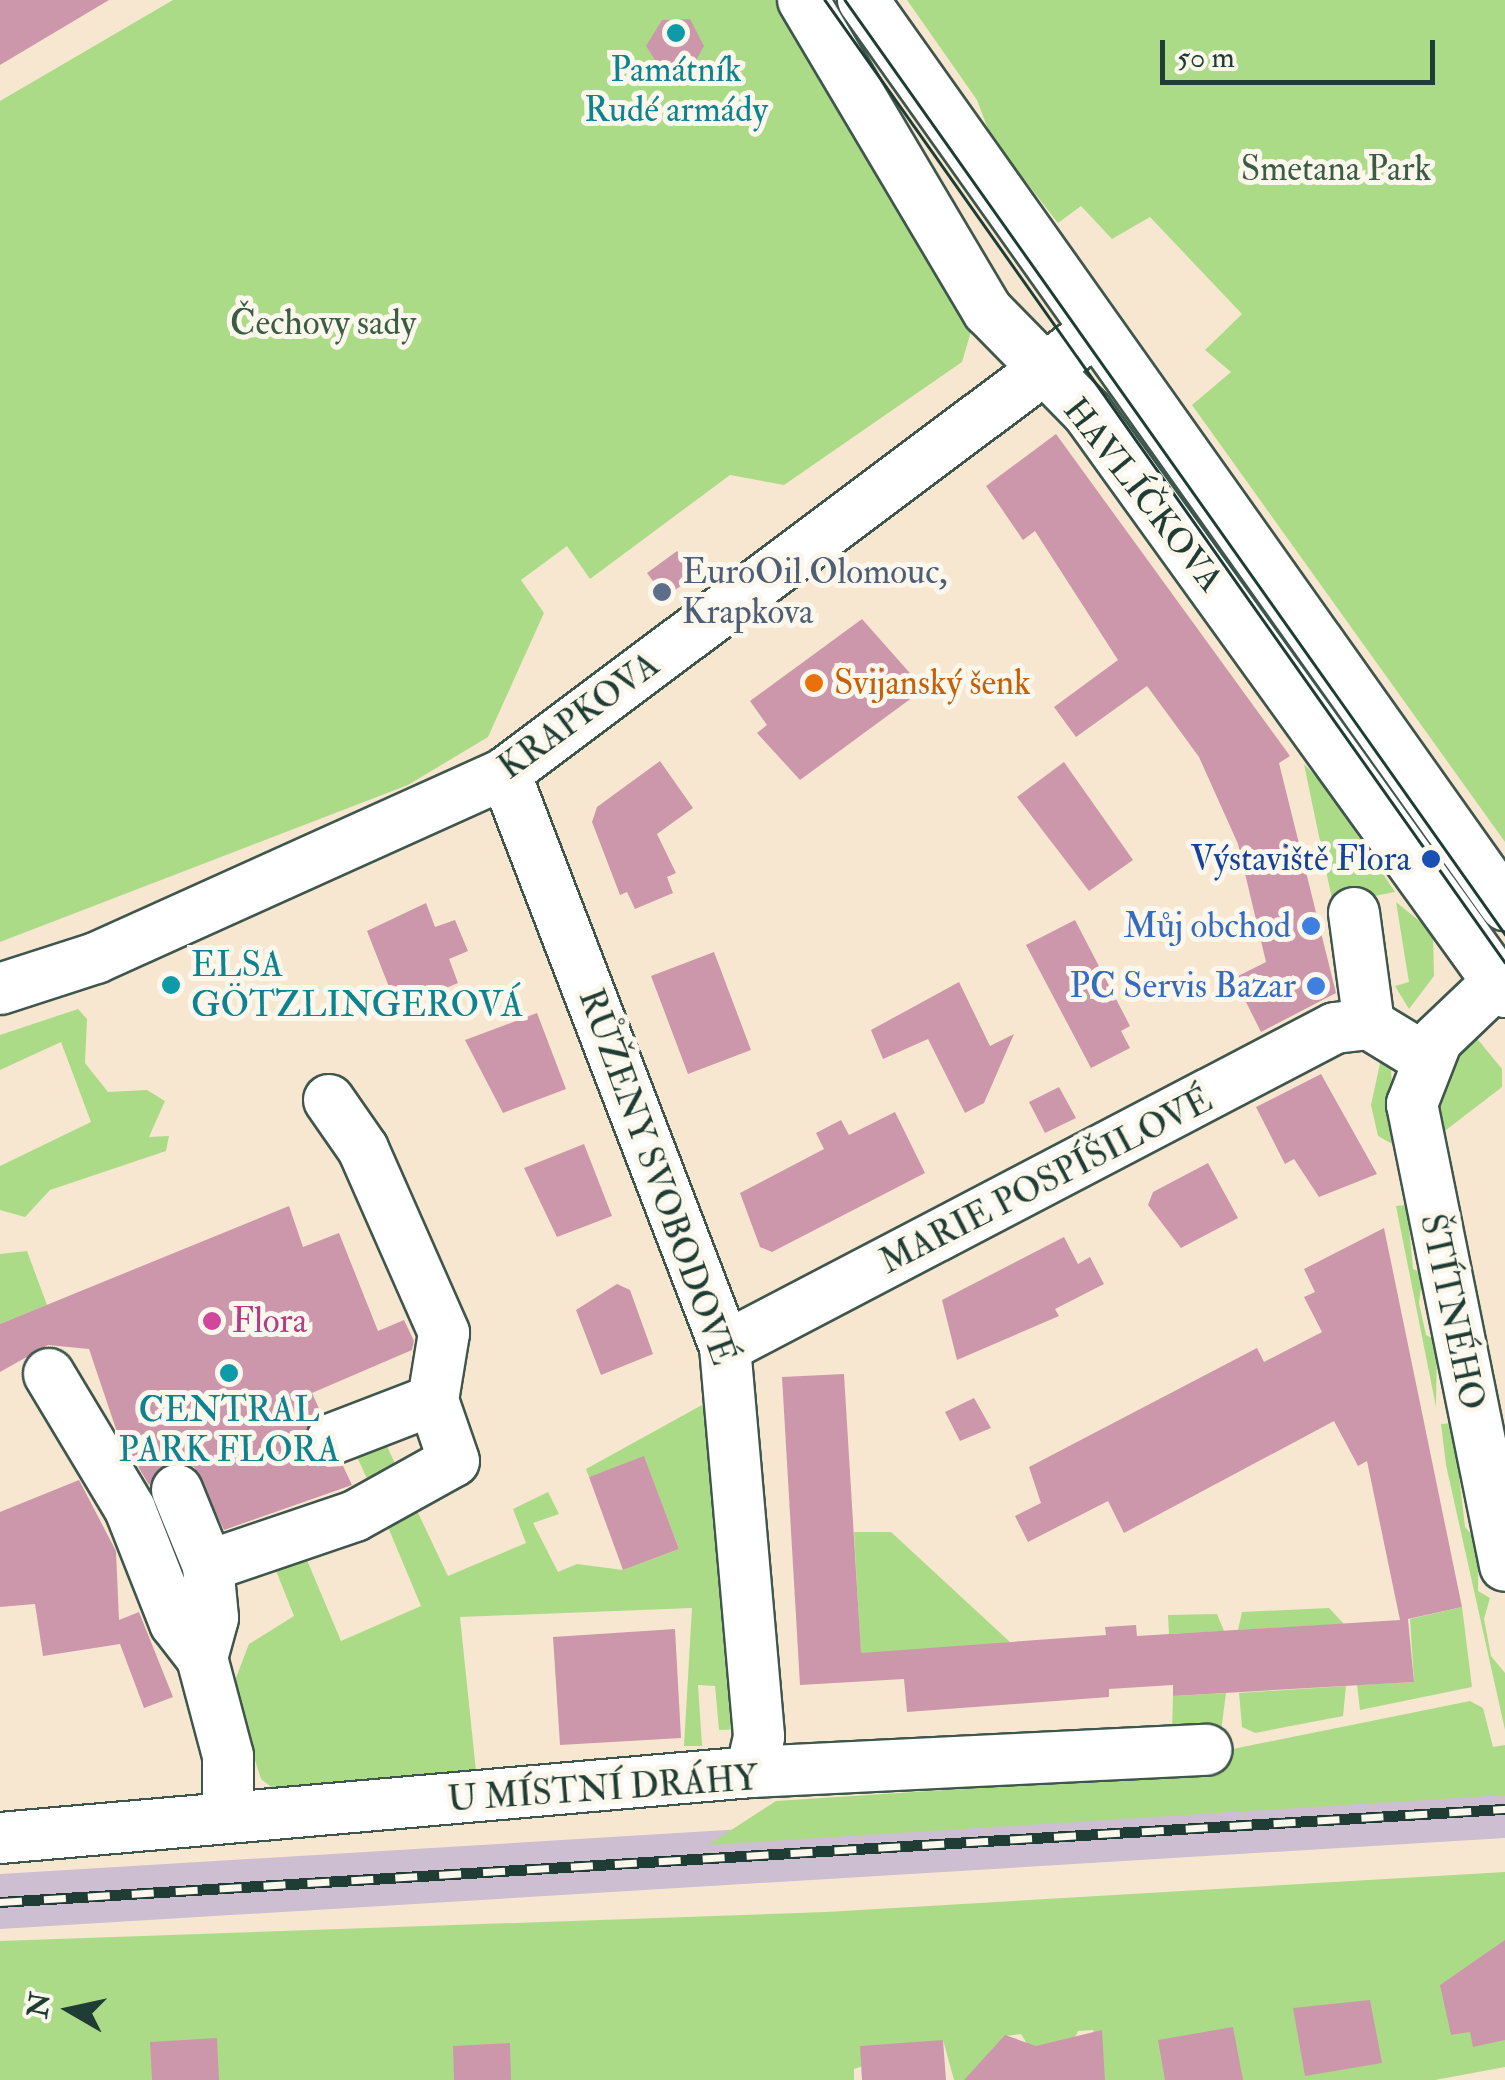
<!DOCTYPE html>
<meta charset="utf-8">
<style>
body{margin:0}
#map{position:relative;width:1505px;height:2080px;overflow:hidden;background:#f7e7d1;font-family:"IM FELL Double Pica",serif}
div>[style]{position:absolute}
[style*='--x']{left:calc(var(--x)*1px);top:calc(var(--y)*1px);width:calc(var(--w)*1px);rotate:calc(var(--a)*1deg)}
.industrial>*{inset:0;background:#cdbed2}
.green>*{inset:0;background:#acdb88}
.building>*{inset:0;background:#cd97ab}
.roads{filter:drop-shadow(2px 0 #3f564c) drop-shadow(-2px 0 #3f564c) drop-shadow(0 2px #3f564c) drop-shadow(0 -2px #3f564c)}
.minor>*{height:50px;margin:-25px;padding:0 25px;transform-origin:25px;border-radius:25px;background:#fff}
.tram>*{height:2.5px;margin:-1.25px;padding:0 1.25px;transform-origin:1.25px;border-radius:1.25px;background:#1f3d34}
.rail>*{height:11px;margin-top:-5.5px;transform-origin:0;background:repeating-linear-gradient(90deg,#fbf7ec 0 22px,#1f3d34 0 44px);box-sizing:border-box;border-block:2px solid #1f3d34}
.dots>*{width:28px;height:28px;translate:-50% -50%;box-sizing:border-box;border:5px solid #fbf7ec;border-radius:50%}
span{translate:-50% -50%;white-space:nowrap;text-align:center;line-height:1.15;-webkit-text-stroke:10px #fbf7ec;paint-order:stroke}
.culture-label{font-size:35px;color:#0d838f}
.left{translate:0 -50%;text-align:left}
.park-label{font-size:35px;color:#3b5d45}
.street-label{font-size:35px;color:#1f3d34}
.service-label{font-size:35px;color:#4e5e75}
.food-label{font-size:35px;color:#c56008}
.transit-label{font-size:35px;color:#164399}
.right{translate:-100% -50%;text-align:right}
.shop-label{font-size:35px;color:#366cbe}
.hotel-label{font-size:35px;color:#b23c85}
.north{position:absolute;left:20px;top:1960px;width:100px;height:100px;-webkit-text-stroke:8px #fbf7ec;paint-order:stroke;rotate:279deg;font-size:28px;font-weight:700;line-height:40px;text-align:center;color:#1f3d34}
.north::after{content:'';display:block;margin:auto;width:35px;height:45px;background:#1f3d34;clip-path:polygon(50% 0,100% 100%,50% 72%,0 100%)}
.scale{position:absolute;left:1160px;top:40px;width:275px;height:45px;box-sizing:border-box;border:5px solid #1f3d34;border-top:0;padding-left:12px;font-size:30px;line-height:35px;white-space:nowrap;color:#1f3d34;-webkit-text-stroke:8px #fbf7ec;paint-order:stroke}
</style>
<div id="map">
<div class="industrial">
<div style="clip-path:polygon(1505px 1783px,1505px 1838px,0 1929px,0 1874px)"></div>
</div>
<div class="green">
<div style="clip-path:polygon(173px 0,775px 0,972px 328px,962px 362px,784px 485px,730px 475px,590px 579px,567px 546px,521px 580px,544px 613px,488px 737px,408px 785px,0 942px,0 101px)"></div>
<div style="clip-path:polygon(907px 0,1505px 0,1505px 842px,1192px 405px,1231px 372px,1205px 350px,1242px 314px,1150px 217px,1112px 239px,1081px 206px,1058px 223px,991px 137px,977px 100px)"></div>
<div style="clip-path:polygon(1304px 764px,1325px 786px,1395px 892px,1333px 904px)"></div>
<div style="clip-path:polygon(1396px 902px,1433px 932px,1434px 976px,1409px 1009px,1395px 986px,1409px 982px)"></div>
<div style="clip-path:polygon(78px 1009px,87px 1019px,85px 1063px,108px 1092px,147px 1090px,165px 1101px,149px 1137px,169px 1136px,166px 1151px,50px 1190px,25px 1217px,0 1210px,0 1166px,91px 1122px,61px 1042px,0 1070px,0 1035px)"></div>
<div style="clip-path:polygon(1475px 1036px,1502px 1069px,1502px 1087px,1437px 1137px,1435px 1111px,1455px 1059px)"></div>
<div style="clip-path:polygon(1382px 1054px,1391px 1069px,1396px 1146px,1378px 1136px,1371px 1105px)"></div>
<div style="clip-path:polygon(1407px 1205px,1413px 1269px,1423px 1273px,1419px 1303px,1426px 1335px,1437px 1341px,1436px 1407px,1396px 1206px)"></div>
<div style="clip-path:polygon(27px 1251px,47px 1305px,0 1324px,0 1254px)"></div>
<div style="clip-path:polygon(711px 1400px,749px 1729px,719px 1730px,715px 1686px,698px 1685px,702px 1746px,684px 1746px,692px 1608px,460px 1617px,477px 1781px,288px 1800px,261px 1779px,232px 1688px,249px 1644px,294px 1616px,269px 1553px,299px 1541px,341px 1641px,421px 1606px,380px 1508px,410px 1496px,448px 1576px,526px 1543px,513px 1509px,548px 1492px,559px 1514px,533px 1523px,558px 1572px,577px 1564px,623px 1570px,679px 1549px,644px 1457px,589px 1477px,586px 1469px)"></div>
<div style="clip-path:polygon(1453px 1423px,1465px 1527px,1478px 1542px,1478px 1591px,1490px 1598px,1484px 1619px,1491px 1656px,1505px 1673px,1505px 1730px,1446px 1465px,1441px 1424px)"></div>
<div style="clip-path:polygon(351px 1444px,386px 1444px,398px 1470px,370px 1485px)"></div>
<div style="clip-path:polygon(854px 1532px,891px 1532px,1010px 1642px,861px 1660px)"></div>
<div style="clip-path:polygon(1462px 1607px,1472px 1687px,1360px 1710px,1357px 1685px,1414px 1682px,1410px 1619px)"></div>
<div style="clip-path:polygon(1329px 1608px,1344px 1624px,1238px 1630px,1242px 1612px)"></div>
<div style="clip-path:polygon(1217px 1614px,1224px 1631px,1169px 1634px,1168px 1615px)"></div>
<div style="clip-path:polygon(1346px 1686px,1343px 1716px,1255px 1733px,1242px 1727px,1239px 1693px)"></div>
<div style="clip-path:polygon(1226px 1693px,1220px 1739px,1172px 1732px,1173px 1696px)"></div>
<div style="clip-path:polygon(1470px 1701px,1483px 1708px,1493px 1747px,1505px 1745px,1505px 1795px,708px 1845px,776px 1801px,1209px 1773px,1208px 1754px)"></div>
<div style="clip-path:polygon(1505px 1872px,1505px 2067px,1435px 2080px,1105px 2080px,1093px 2030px,1078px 2031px,1072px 2044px,1029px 2047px,1021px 2034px,1005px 2036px,1001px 2080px,954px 2080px,943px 2040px,854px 2069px,854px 2080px,0 2080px,0 1941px,826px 1912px)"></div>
</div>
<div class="building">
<div style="clip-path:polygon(0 0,109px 0,0 65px)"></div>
<div style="clip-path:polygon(690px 19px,704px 46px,690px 71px,662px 71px,646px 46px,662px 20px)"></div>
<div style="clip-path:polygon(1056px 434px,1290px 756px,1279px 763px,1336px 993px,1261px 1032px,1234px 978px,1266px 962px,1238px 844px,1199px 757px,1147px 686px,1076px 737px,1054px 707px,1118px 660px,1035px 531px,1023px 540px,986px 486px)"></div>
<div style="clip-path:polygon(677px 551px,698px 574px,665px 597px,647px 573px)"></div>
<div style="clip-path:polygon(862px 619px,924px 689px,800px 780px,757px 733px,767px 725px,750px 701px)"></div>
<div style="clip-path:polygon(660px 761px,693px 808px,657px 834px,676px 873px,667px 877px,673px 893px,635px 909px,627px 892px,620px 895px,592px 822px,597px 807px)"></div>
<div style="clip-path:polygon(1064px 762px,1133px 860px,1089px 891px,1017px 797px)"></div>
<div style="clip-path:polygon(426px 903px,435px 927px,455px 920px,468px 951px,449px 959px,458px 983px,407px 1004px,400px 988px,391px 992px,367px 931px)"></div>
<div style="clip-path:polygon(1075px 920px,1130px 1026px,1121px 1031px,1130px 1048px,1091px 1068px,1026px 945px)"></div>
<div style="clip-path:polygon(714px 952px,751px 1050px,688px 1074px,651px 976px)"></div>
<div style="clip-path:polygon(959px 982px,990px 1046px,1014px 1034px,984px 1103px,965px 1113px,928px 1039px,883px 1059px,871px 1030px)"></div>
<div style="clip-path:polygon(537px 1013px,566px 1089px,503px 1113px,465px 1040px)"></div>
<div style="clip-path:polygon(1321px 1074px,1377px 1174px,1319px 1197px,1294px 1159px,1285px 1164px,1256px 1107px)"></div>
<div style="clip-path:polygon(1059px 1087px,1076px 1118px,1045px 1133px,1029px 1102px)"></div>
<div style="clip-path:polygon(895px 1112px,925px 1173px,772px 1252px,760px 1247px,740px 1193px,824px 1149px,816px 1133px,841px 1120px,849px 1135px)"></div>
<div style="clip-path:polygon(584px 1144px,612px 1216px,557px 1237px,524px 1168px)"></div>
<div style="clip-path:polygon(1208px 1163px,1238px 1218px,1181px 1248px,1148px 1205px,1153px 1192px)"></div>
<div style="clip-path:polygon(289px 1206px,303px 1247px,339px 1233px,378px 1331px,404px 1320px,414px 1341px,412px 1350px,312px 1393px,321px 1413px,304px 1434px,306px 1450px,327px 1467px,343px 1466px,352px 1485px,224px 1530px,194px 1467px,167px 1463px,149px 1485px,116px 1429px,89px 1349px,48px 1345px,0 1372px,0 1324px)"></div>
<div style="clip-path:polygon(1384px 1228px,1462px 1607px,1408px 1619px,1414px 1682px,1173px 1696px,1173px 1685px,1109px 1689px,1109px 1697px,907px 1712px,904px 1679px,800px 1685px,782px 1377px,844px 1374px,861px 1653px,1106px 1635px,1105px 1627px,1136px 1625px,1137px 1636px,1400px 1620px,1367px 1461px,1358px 1466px,1334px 1421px,1124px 1533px,1108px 1501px,1028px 1542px,1015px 1516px,1041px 1503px,1029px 1467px,1257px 1348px,1264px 1362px,1322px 1332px,1304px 1297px,1315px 1292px,1304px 1269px)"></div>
<div style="clip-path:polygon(1064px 1237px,1078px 1264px,1090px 1257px,1104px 1284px,1055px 1309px,1059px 1316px,957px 1360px,942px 1300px)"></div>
<div style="clip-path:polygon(617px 1284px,630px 1290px,653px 1354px,601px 1375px,576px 1310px)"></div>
<div style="clip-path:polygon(974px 1398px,991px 1428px,960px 1441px,945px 1412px)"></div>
<div style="clip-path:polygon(644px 1456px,679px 1549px,623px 1570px,589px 1477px)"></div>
<div style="clip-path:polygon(79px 1480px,116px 1551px,119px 1620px,139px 1612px,173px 1697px,144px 1708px,120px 1644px,43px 1656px,35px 1604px,0 1607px,0 1512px)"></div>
<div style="clip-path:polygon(675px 1629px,681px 1738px,560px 1745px,553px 1637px)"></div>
<div style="clip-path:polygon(1505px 1940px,1505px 2040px,1473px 2047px,1470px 2032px,1451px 2035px,1440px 1985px)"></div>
<div style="clip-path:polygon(1370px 2000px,1382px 2063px,1305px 2076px,1293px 2008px)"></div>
<div style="clip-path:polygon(1233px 2027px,1243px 2080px,1165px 2080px,1158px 2040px)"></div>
<div style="clip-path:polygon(1102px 2030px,1105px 2080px,964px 2080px,1005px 2035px,1036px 2046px)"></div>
<div style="clip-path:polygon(217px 2038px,219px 2080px,152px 2080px,150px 2042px)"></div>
<div style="clip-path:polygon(943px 2040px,946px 2080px,862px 2080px,860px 2046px)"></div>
<div style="clip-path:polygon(510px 2043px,511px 2080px,454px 2080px,453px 2046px)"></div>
</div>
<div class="roads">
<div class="minor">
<div style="--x:803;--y:0;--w:362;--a:59.3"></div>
<div style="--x:988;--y:311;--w:141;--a:45.6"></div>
<div style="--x:1087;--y:412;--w:715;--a:54.22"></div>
<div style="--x:863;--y:0;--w:1110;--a:54.65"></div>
<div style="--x:505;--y:773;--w:615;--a:69.03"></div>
<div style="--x:725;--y:1347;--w:391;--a:85"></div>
<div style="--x:759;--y:1737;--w:36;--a:103"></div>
<div style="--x:1354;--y:913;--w:112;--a:82.3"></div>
<div style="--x:1505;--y:975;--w:94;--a:136.3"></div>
<div style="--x:1437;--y:1040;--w:69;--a:111.3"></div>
<div style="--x:1412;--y:1104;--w:471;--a:78.6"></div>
<div style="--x:0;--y:989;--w:101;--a:-17.9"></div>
<div style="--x:96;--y:958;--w:449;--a:-24.3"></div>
<div style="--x:505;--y:773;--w:737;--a:-36.84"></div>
<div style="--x:329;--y:1100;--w:60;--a:55.2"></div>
<div style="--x:363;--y:1149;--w:201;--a:66.2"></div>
<div style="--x:444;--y:1333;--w:68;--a:99.3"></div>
<div style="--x:725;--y:1347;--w:688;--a:-27.61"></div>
<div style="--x:1335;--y:1028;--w:34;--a:-7"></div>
<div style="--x:1369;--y:1024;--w:66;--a:31.3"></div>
<div style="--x:49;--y:1374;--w:157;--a:59"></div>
<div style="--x:130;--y:1509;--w:123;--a:68.5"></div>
<div style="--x:175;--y:1623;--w:44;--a:52.4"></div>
<div style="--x:177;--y:1490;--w:82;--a:67.8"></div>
<div style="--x:208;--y:1566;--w:52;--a:84.5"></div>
<div style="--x:213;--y:1618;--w:41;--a:105.4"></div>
<div style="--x:202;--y:1658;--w:101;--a:75.1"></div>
<div style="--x:228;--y:1756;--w:62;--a:90"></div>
<div style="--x:208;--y:1566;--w:155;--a:-18.8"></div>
<div style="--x:355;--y:1516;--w:113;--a:-29.1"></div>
<div style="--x:454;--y:1461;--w:65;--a:-109"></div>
<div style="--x:433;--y:1400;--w:108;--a:158.9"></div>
<div style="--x:0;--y:1838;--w:754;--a:-5.02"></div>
<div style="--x:751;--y:1772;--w:456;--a:-2.8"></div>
</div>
</div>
<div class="tram">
<div style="--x:825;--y:0;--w:1178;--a:54.75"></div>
<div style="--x:845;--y:0;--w:1144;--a:54.75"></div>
</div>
<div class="rail">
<div style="--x:0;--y:1902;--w:1508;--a:-3.54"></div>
</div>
<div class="dots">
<div style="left:676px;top:33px;background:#0f9aa8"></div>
<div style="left:662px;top:592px;background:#5c6f8a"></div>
<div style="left:814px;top:683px;background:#e8710a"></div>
<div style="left:1431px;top:859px;background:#1a4fb4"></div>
<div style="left:1311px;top:926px;background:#3f7fe0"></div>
<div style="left:171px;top:985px;background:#0f9aa8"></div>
<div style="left:1316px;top:986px;background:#3f7fe0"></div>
<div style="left:212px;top:1321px;background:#d1479c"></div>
<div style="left:229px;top:1373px;background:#0f9aa8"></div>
</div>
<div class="culture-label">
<span style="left:676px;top:90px">Památník<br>Rudé armády</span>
<span class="left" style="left:191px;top:985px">ELSA<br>GÖTZLINGEROVÁ</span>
<span style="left:229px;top:1430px">CENTRAL<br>PARK FLORA</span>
</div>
<div class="park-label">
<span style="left:1336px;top:169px">Smetana Park</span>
<span style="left:323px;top:323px">Čechovy sady</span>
</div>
<div class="street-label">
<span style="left:1143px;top:495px;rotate:52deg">HAVLÍČKOVA</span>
<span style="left:579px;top:716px;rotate:-36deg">KRAPKOVA</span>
<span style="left:657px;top:1177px;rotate:70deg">RŮŽENY SVOBODOVÉ</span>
<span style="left:1046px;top:1181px;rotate:-27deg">MARIE POSPÍŠILOVÉ</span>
<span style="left:1452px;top:1312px;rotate:78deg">ŠTÍTNÉHO</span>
<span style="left:603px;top:1789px;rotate:-4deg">U MÍSTNÍ DRÁHY</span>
</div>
<div class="service-label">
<span class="left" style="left:682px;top:592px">EuroOil Olomouc,<br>Krapkova</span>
</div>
<div class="food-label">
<span class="left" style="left:834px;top:683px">Svijanský šenk</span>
</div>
<div class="transit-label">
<span class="right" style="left:1411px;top:859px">Výstaviště Flora</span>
</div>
<div class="shop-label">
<span class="right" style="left:1291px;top:926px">Můj obchod</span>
<span class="right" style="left:1296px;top:986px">PC Servis Bazar</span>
</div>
<div class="hotel-label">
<span class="left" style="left:232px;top:1321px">Flora</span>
</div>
<div class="north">N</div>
<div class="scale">50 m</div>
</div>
